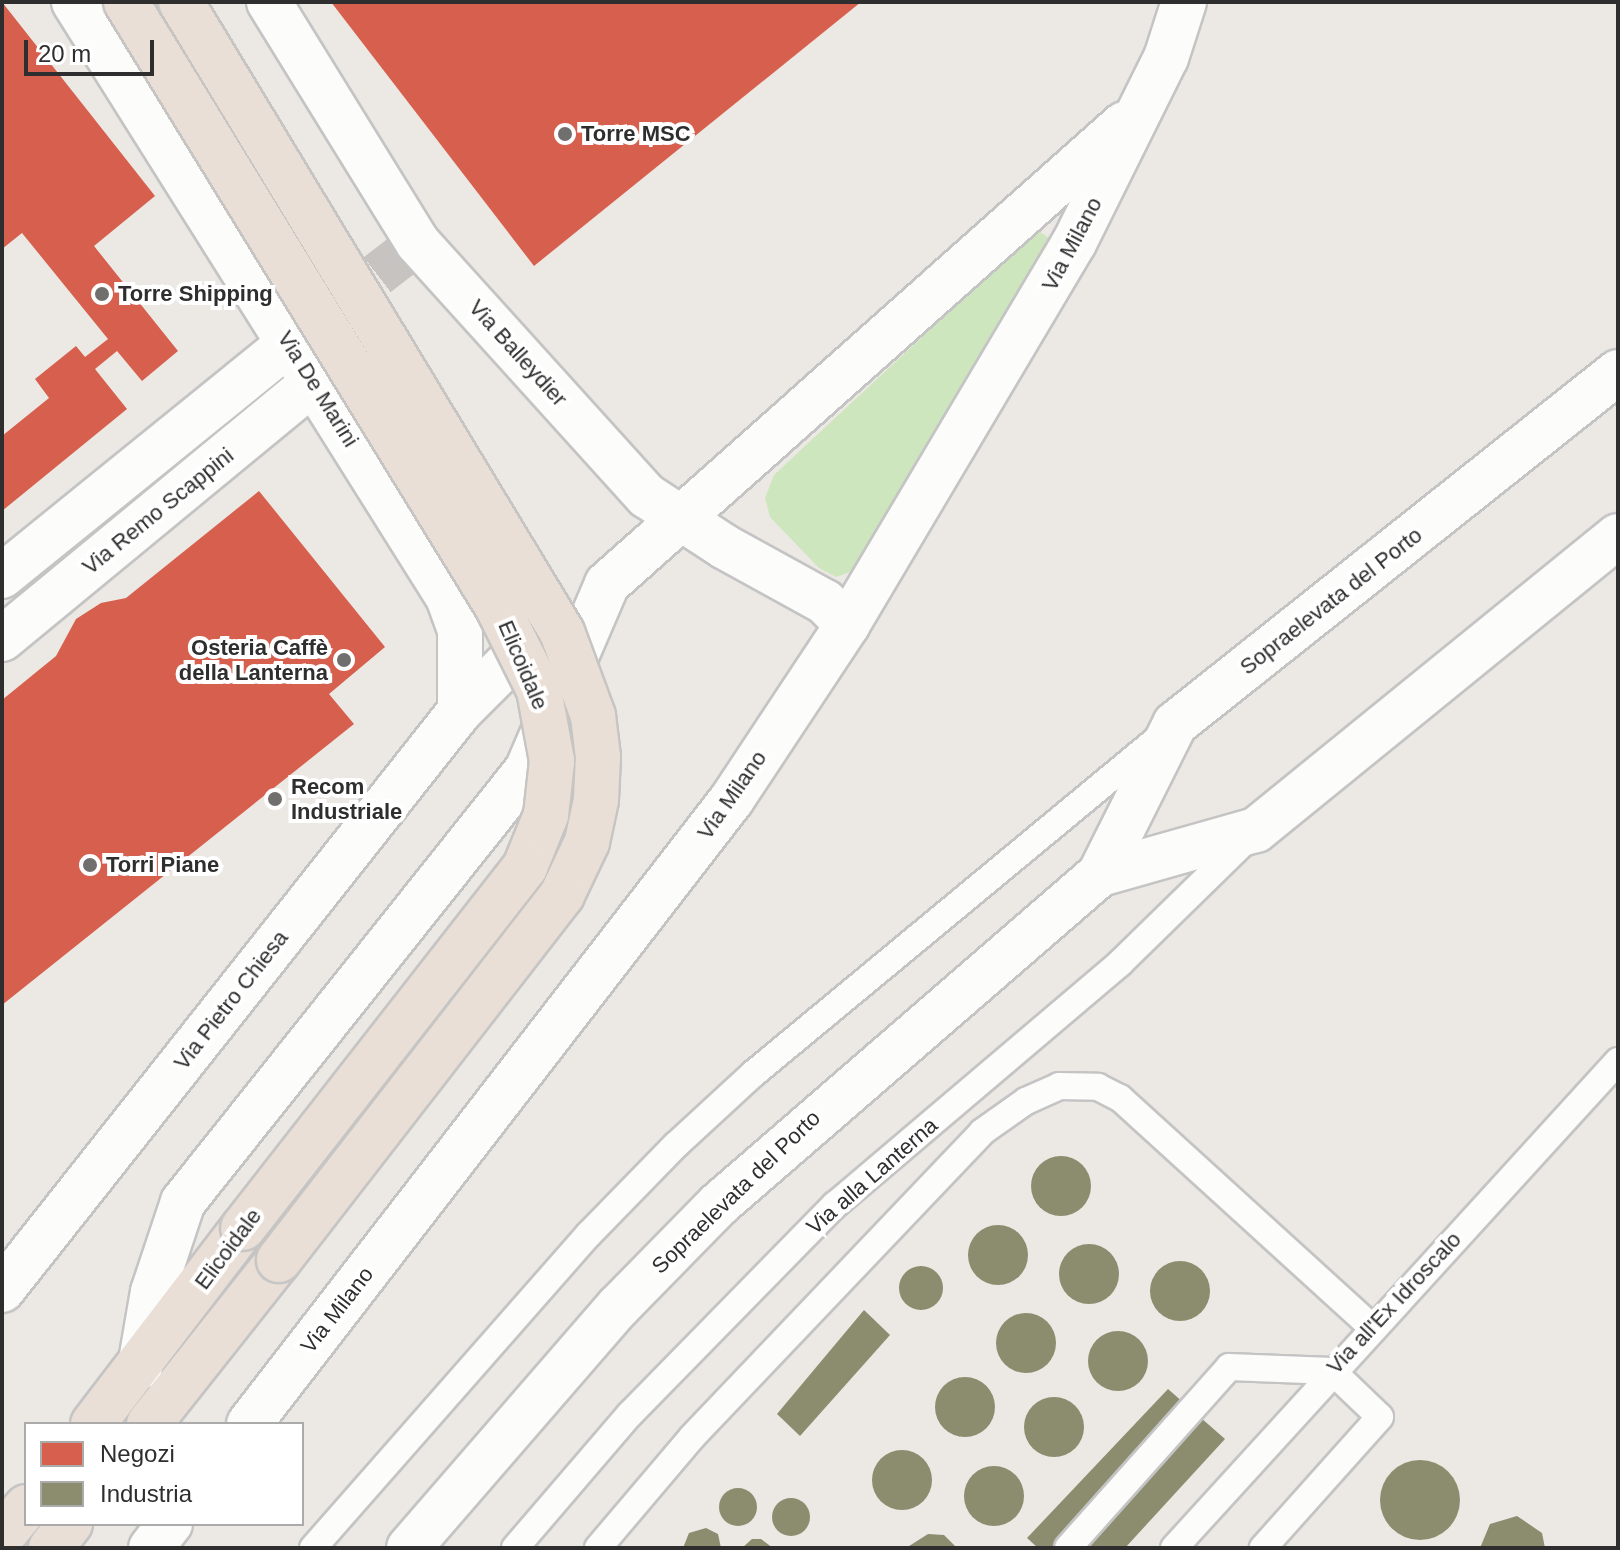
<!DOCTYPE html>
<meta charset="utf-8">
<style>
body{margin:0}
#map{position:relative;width:1620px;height:1550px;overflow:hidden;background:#ece8e4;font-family:Arial,sans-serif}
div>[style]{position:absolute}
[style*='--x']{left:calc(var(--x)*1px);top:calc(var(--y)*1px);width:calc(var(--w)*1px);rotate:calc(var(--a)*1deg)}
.green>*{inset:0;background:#cee6be}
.shops>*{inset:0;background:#d6604d}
.industry>*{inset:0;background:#8c8c6e}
.round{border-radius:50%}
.street-tunnel>*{height:44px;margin-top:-22px;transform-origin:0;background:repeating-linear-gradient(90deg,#c6c3c0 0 44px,transparent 0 66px)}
.roads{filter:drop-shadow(2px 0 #c5c4c5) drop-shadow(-2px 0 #c5c4c5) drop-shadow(0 2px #c5c4c5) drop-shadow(0 -2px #c5c4c5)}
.lane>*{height:26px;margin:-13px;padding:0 13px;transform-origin:13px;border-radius:13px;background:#fcfcfb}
.street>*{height:44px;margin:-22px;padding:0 22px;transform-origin:22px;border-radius:22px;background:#fcfcfb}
.secondary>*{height:44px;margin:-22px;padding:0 22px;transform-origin:22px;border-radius:22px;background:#fcfcfb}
.highway>*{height:44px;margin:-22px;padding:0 22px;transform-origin:22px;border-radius:22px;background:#eadfd6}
.bridges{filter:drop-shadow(2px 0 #c6c5c4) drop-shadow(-2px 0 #c6c5c4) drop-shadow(0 2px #c6c5c4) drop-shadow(0 -2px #c6c5c4)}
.highway-bridge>*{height:44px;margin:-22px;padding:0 22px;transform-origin:22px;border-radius:22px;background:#eadfd6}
.dots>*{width:22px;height:22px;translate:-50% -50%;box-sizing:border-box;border:4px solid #fff;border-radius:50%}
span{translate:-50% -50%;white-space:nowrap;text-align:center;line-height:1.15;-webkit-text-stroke:8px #fff;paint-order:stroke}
.poi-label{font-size:22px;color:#2e2e2e;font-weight:700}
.left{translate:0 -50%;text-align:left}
.right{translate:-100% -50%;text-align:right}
.street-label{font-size:22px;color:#2e2e2e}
.frame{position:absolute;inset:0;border:4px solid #2e2e2e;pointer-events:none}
.legend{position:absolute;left:24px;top:1422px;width:280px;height:104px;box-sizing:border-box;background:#fff;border:2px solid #ababab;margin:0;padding:10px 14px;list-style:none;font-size:24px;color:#2e2e2e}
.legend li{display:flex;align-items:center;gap:16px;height:40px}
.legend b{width:40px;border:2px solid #ababab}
.scale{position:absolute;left:24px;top:40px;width:130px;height:36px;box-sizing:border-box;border:4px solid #2e2e2e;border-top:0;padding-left:10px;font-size:24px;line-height:28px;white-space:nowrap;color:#2e2e2e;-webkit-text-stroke:6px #fff;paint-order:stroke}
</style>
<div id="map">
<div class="green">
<div style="clip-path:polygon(1037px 230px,1049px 238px,853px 571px,836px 577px,819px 568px,770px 517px,765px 498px,774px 475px)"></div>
</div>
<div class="shops">
<div style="clip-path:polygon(2px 2px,155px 196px,94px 246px,178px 351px,142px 381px,117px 351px,95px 369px,127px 409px,2px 511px,2px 436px,49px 398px,35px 379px,76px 346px,85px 357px,108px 339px,22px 233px,2px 249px)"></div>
<div style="clip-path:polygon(331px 2px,861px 2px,534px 266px)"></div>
<div style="clip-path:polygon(259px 491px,385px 647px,329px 694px,354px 724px,2px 1005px,2px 700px,56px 656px,76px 619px,101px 603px,126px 598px)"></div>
</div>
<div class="industry">
<div class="round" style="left:1031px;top:1156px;width:60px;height:60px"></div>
<div class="round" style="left:968px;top:1225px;width:60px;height:60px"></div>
<div class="round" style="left:1059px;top:1244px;width:60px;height:60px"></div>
<div class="round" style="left:1150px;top:1261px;width:60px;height:60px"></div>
<div class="round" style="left:899px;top:1266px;width:44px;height:44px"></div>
<div style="clip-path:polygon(864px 1310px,890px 1335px,800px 1436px,777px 1414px)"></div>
<div class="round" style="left:996px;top:1313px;width:60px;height:60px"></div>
<div class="round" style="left:1088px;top:1331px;width:60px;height:60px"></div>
<div class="round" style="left:935px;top:1377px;width:60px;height:60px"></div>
<div style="clip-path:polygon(1168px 1389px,1225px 1439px,1125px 1548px,1038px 1548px,1027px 1538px)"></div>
<div class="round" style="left:1024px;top:1397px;width:60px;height:60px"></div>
<div class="round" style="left:872px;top:1450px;width:60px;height:60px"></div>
<div class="round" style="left:1380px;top:1460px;width:80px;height:80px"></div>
<div class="round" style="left:964px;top:1466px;width:60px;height:60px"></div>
<div class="round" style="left:719px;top:1488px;width:38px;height:38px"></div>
<div class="round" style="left:772px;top:1498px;width:38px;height:38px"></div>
<div style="clip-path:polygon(1517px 1516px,1542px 1533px,1545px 1548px,1480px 1548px,1490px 1524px)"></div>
<div style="clip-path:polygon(706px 1528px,718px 1534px,721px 1548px,683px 1548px,689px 1533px)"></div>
<div style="clip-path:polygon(928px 1534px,944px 1535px,957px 1548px,906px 1548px)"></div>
<div style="clip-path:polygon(752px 1539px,761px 1539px,773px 1548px,742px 1548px)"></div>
</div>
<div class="street-tunnel">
<div style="--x:325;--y:315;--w:118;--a:-37.7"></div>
</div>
<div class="roads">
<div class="lane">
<div style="--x:313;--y:1548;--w:418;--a:-48.7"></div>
<div style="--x:589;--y:1234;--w:124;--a:-45.7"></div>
<div style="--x:676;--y:1145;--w:105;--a:-42.7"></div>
<div style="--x:753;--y:1074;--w:528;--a:-39.63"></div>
<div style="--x:515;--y:1548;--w:177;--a:-49.4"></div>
<div style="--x:630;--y:1414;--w:293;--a:-45.6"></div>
<div style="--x:835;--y:1205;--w:374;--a:-40.3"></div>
<div style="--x:1120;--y:963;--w:177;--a:-44.3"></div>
<div style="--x:598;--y:1548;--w:145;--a:-49.7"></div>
<div style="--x:692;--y:1437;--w:421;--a:-46.4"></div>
<div style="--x:982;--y:1132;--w:54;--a:-35.2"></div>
<div style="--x:1026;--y:1101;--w:36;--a:-24"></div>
<div style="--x:1059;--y:1086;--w:39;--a:1"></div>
<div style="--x:1098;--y:1087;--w:25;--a:27"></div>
<div style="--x:1120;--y:1098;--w:341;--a:42.3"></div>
<div style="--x:1068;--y:1548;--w:242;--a:-48.3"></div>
<div style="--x:1229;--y:1367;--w:103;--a:2.2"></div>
<div style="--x:1332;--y:1371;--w:66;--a:43.8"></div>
<div style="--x:1380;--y:1417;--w:176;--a:131.8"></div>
<div style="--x:1174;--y:1548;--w:659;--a:-47.64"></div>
</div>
<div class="street">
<div style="--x:74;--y:2;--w:703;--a:57.85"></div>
<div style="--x:448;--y:597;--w:35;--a:70"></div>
<div style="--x:460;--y:630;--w:81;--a:90"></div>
<div style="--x:269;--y:2;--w:283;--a:58.3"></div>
<div style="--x:418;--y:243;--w:341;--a:47.9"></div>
<div style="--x:647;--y:496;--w:93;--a:33.2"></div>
<div style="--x:725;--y:547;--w:114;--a:28.8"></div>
<div style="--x:825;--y:602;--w:32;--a:46"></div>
<div style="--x:1618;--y:372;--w:566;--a:141.53"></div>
<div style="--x:1175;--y:724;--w:168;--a:116.6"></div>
<div style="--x:1100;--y:874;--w:162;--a:-15.8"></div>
<div style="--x:1256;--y:830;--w:466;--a:-39.1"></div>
<div style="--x:2;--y:576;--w:368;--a:-39"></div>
<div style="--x:2;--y:639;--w:403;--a:-39.5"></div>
<div style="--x:409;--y:1548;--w:319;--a:-49.1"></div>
<div style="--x:618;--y:1307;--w:144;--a:-45.6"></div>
<div style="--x:719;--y:1204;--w:504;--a:-40.9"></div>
</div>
<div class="secondary">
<div style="--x:2;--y:1290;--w:738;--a:-51.66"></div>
<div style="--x:460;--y:711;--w:68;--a:-45"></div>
<div style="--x:140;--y:1367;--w:76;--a:-80.2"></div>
<div style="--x:153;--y:1292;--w:95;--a:-71.6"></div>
<div style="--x:183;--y:1202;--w:552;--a:-51.47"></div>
<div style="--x:527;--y:770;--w:202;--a:-66.7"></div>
<div style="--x:607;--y:584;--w:692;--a:-41.66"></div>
<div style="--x:249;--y:1424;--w:790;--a:-52.3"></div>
<div style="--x:732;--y:799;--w:209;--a:-56.5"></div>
<div style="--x:847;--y:625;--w:444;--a:-59.3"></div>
<div style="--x:1074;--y:243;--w:207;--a:-63.6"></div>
<div style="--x:1166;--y:58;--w:59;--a:-72.2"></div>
<div style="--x:151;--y:1548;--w:31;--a:-52"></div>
</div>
<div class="highway">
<div style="--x:93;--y:1424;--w:247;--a:-52.6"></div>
<div style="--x:149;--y:1424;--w:209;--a:-51.6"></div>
<div style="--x:2;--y:1536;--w:38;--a:-50"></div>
<div style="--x:51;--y:1548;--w:31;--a:-52"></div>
</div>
</div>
<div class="bridges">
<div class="highway-bridge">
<div style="--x:126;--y:2;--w:709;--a:58.44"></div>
<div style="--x:497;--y:606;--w:94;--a:63.4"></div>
<div style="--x:539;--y:690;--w:72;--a:79.6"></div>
<div style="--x:552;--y:761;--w:54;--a:96.3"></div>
<div style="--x:546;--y:815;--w:56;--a:112"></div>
<div style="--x:525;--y:867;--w:458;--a:128"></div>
<div style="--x:181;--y:2;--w:736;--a:58.84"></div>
<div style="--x:562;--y:632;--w:90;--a:69.7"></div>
<div style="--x:593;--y:716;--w:41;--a:83"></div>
<div style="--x:598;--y:757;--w:43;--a:92.7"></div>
<div style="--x:596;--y:800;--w:43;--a:102.1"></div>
<div style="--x:587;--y:842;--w:59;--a:115.3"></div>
<div style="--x:562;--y:895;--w:462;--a:127.8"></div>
</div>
</div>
<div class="dots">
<div style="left:565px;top:134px;background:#706f6e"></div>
<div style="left:102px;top:294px;background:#706f6e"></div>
<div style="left:344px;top:660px;background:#706f6e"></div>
<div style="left:275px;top:799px;background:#706f6e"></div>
<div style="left:90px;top:865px;background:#706f6e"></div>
</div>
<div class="poi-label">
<span class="left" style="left:581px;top:134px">Torre MSC</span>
<span class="left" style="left:118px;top:294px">Torre Shipping</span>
<span class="right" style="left:328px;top:660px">Osteria Caffè<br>della Lanterna</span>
<span class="left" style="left:291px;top:799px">Recom<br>Industriale</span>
<span class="left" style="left:106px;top:865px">Torri Piane</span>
</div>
<div class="street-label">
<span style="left:1072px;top:244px;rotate:-62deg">Via Milano</span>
<span style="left:518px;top:353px;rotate:48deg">Via Balleydier</span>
<span style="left:318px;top:389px;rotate:58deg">Via De Marini</span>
<span style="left:158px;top:511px;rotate:-39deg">Via Remo Scappini</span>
<span style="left:1331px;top:601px;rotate:-38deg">Sopraelevata del Porto</span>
<span style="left:523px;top:665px;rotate:67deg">Elicoidale</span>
<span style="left:732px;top:795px;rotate:-55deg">Via Milano</span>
<span style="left:231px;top:1000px;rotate:-52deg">Via Pietro Chiesa</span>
<span style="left:872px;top:1176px;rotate:-41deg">Via alla Lanterna</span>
<span style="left:736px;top:1192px;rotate:-44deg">Sopraelevata del Porto</span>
<span style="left:228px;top:1249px;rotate:-53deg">Elicoidale</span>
<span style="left:1394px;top:1303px;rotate:-47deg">Via all'Ex Idroscalo</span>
<span style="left:337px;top:1310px;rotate:-52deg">Via Milano</span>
</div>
<div class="frame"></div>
<ul class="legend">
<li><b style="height:22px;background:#d6604d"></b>Negozi</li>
<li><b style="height:22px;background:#8c8c6e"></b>Industria</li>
</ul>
<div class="scale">20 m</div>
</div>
